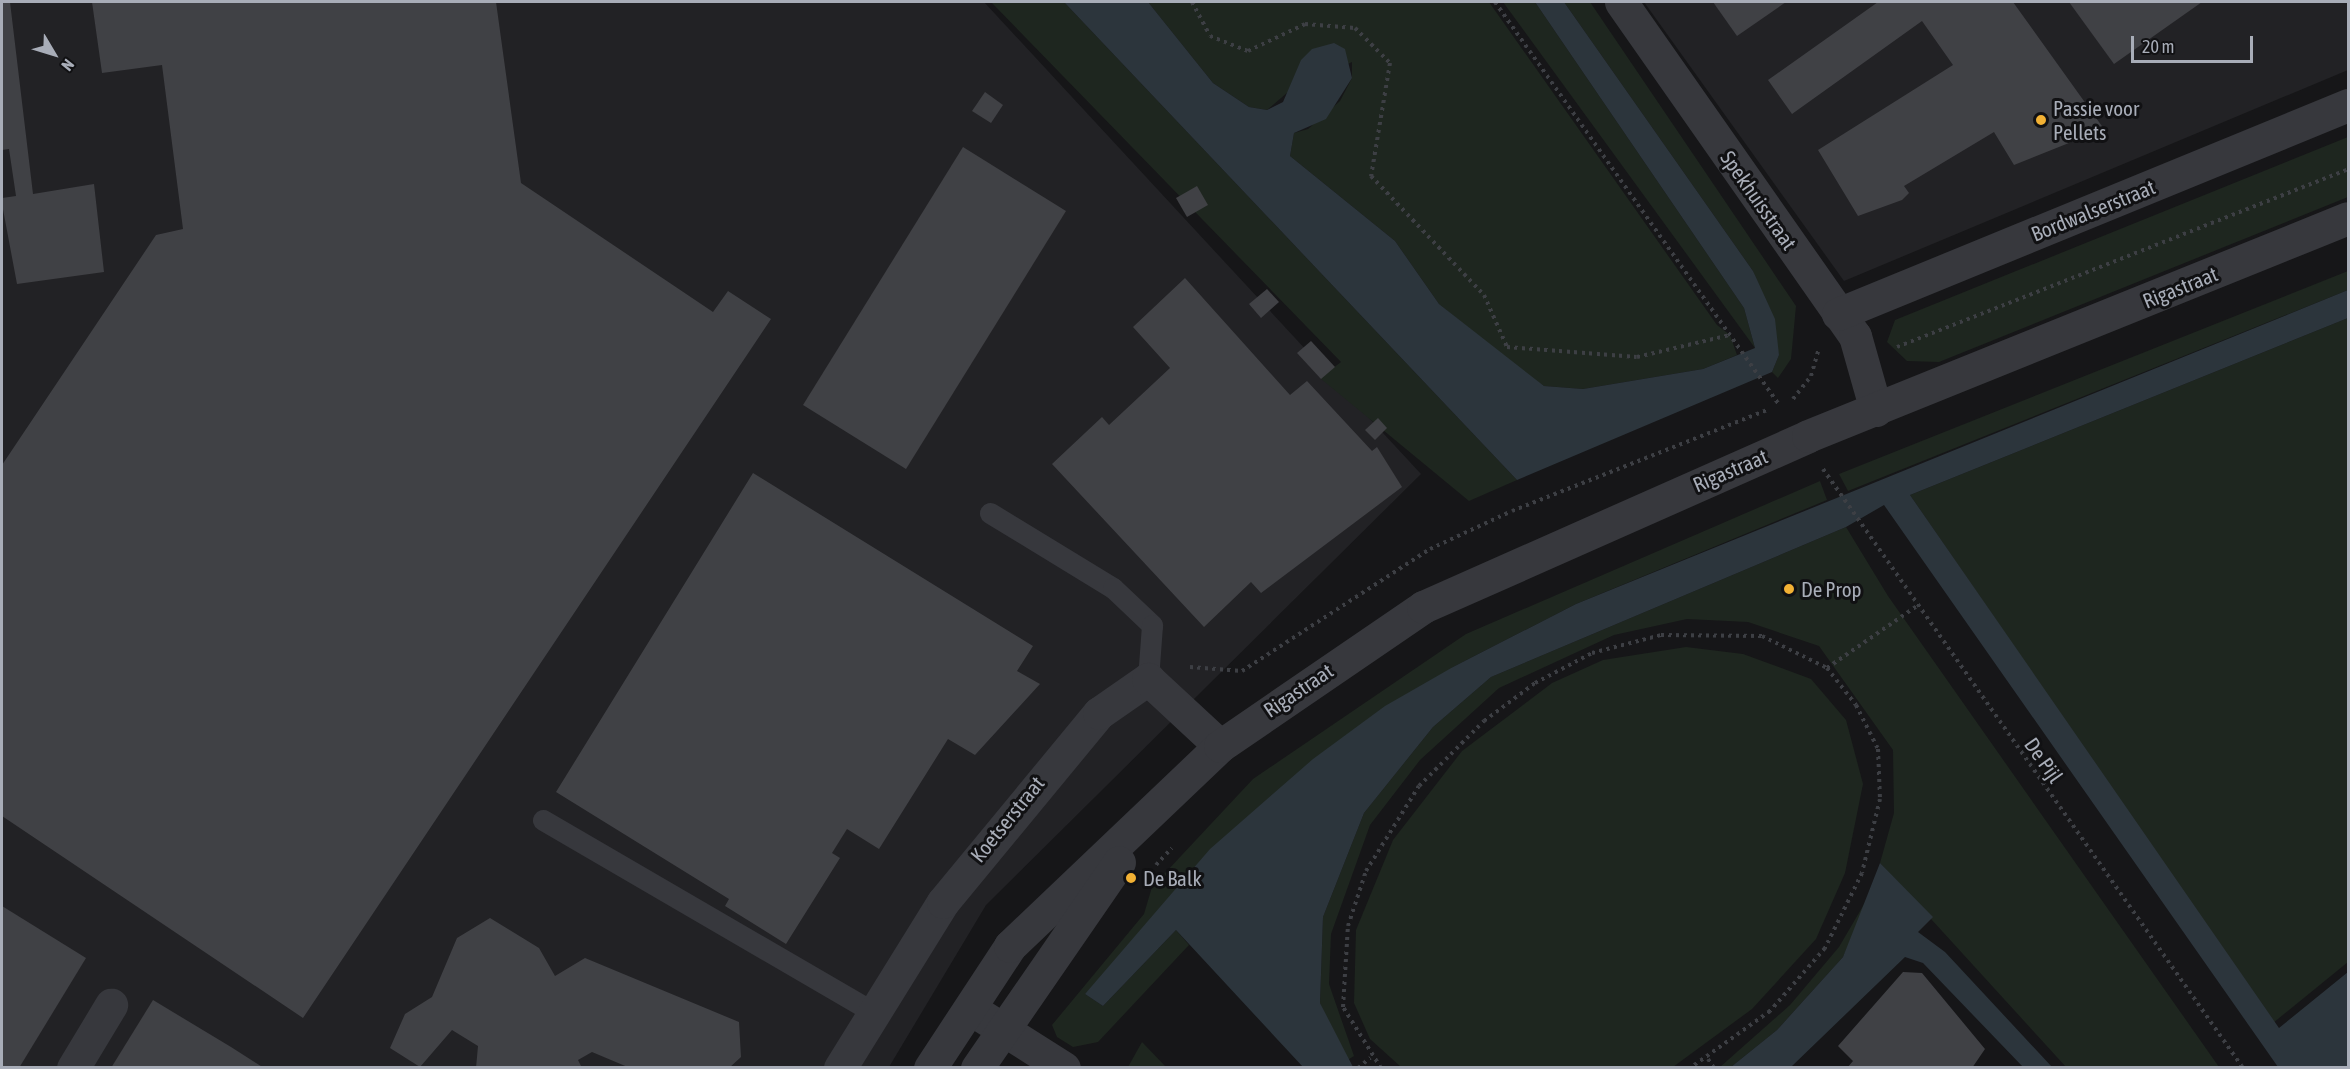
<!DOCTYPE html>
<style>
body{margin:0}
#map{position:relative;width:2350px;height:1069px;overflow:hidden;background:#161618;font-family:"Asap Condensed",sans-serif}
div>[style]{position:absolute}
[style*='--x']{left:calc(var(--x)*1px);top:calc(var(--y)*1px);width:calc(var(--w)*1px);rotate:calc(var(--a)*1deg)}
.built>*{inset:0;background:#222225}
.green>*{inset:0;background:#1e261f}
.water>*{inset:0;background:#2c353c}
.building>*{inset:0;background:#404145}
.path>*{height:4px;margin-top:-2px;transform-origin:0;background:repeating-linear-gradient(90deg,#3d3f44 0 3px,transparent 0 7.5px)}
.service>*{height:21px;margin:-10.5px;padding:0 10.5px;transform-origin:10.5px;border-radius:10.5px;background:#37383d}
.minor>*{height:33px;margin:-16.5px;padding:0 16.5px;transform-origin:16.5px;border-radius:16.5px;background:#37383d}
.dots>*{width:16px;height:16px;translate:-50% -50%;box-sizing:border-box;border:3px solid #111113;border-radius:50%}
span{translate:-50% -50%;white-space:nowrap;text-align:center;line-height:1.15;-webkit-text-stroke:6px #111113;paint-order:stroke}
.poi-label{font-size:21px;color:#a8adb8}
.left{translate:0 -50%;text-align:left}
.street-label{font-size:21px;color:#a8adb8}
.frame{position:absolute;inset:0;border:3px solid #a8adb8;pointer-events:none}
.north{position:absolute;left:24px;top:24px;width:60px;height:60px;-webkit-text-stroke:4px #111113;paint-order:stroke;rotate:128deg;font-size:16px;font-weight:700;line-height:24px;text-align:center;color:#a8adb8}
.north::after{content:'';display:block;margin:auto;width:21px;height:27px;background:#a8adb8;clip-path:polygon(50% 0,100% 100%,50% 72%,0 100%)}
.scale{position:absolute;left:2131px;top:36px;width:122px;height:27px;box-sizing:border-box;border:3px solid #a8adb8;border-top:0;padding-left:8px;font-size:18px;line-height:21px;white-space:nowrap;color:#a8adb8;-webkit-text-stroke:4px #111113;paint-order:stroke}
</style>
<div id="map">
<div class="built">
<div style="clip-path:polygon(2px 2px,984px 2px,1421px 474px,986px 905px,889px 1067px,2px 1068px)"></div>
<div style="clip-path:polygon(1644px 2px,2348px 2px,2348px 70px,1844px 281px)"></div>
</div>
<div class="green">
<div style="clip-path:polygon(991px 2px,1064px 2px,1517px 480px,1469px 501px,1320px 378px,1341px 362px)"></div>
<div style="clip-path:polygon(1148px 2px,1489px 2px,1717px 325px,1730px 335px,1737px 355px,1703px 369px,1583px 389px,1544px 386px,1522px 372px,1439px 304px,1395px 241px,1290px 156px,1294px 133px,1308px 129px,1340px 101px,1352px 78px,1352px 62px,1288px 92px,1267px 110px,1249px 107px,1213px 83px)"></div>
<div style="clip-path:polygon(1503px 2px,1535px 2px,1744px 308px,1755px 348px)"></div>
<div style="clip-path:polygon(1564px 2px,1590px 2px,1796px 306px,1791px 359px,1778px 378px,1772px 372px,1779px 355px,1753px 271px)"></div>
<div style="clip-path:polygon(2348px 137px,2348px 197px,1939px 362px,1907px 361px,1887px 342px,1895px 320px)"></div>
<div style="clip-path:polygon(2348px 271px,2348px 290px,1848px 491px,1839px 474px)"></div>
<div style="clip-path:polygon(2348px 318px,2348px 962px,2273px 1023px,1910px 495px)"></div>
<div style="clip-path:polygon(1820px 481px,1827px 500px,1576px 604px,1453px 667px,1085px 994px,1103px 1006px,1176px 930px,1189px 945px,1098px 1042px,1073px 1047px,1057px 1037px,1052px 1025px,1144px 914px,1152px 887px,1253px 779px,1466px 634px)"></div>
<div style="clip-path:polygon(1846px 527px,1888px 596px,2219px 1067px,2066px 1067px,1880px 863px,1894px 813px,1893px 750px,1819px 646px,1748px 622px,1687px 619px,1614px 635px,1499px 688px,1420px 760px,1370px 825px,1331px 934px,1329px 984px,1354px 1056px,1346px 1061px,1320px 1003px,1323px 917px,1364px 813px,1433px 727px,1491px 677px)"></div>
<div style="clip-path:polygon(1686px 647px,1743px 654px,1811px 679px,1846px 720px,1863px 784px,1845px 873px,1816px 939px,1752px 1009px,1673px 1067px,1401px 1067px,1370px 1039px,1354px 1003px,1356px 930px,1393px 840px,1462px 751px,1552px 683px,1603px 660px)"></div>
<div style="clip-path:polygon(1877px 882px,1843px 957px,1777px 1030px,1731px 1067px,1720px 1067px,1790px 1005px,1839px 947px)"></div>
<div style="clip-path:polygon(1142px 1042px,1166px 1067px,1128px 1067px)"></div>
</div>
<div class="water">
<div style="clip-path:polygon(1064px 2px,1148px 2px,1213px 83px,1249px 107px,1267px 110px,1283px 102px,1301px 60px,1312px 49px,1334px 43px,1345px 49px,1352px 78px,1326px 119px,1294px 133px,1290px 156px,1395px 241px,1439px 304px,1544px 386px,1583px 389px,1703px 369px,1755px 348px,1744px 308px,1535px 2px,1564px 2px,1753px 271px,1775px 319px,1779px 355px,1772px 372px,1517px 480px)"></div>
<div style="clip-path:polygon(2348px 290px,2348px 318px,1910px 495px,2279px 1028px,2348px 972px,2348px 1067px,2278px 1067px,1884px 505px,1846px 527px,1491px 677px,1433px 727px,1364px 813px,1323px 917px,1320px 1003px,1353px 1067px,1303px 1067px,1176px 930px,1103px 1006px,1085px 994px,1210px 849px,1313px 759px,1385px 706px,1453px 667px,1576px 604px)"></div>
<div style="clip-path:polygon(1880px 863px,1933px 917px,1918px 932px,1945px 952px,2052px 1067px,2023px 1067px,1923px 963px,1905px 957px,1791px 1067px,1731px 1067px,1777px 1030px,1843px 957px)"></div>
</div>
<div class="building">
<div style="clip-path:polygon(2px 2px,10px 2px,33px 194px,94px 184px,104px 272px,17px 284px,2px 204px,2px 198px,16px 196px,9px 149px,2px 150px)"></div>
<div style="clip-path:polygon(92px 2px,496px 2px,521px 183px,713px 312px,728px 291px,771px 319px,303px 1018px,2px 816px,2px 465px,156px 235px,183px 229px,162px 65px,102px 73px)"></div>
<div style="clip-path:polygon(1713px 2px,1786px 2px,1737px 36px)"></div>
<div style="clip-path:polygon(1878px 2px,2013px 2px,2104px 129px,2014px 165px,1994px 132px,1904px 186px,1909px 193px,1902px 200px,1858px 216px,1818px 150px,1953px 65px,1922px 21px,1792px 114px,1768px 80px)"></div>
<div style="clip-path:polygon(2069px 2px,2202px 2px,2114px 64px)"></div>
<div style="clip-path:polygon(985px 92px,1003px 105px,991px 123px,972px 111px)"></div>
<div style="clip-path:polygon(963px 147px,1066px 211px,906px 469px,803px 405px)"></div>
<div style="clip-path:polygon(1197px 186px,1208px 205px,1187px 217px,1176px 198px)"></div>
<div style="clip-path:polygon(1185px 278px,1290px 395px,1307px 381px,1372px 451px,1377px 447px,1402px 487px,1261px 593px,1251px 582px,1204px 627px,1052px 464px,1102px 417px,1109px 425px,1170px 368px,1133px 327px)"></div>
<div style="clip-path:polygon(1267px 289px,1279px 302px,1261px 318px,1249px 304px)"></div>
<div style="clip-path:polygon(1311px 341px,1335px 367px,1321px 379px,1297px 353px)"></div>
<div style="clip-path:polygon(1378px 418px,1387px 428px,1375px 440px,1365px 430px)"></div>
<div style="clip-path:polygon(753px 473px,1033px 646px,1017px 671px,1040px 684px,975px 755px,948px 739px,879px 849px,847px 829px,832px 853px,840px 858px,786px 944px,725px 906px,729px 899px,556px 792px)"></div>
<div style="clip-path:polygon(2px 906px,86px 958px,19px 1068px,2px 1068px)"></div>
<div style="clip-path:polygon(490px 918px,539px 948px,555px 976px,585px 958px,739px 1022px,741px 1057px,729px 1068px,630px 1068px,592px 1052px,578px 1060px,582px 1068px,476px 1068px,478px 1046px,452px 1030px,420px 1067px,390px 1048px,405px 1014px,432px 997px,457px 938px)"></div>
<div style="clip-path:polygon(1903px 972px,1922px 973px,1985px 1049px,1972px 1068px,1847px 1068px,1853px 1061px,1838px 1046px)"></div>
<div style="clip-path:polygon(153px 1000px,231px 1047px,264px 1068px,111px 1068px)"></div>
</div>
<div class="path">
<div style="--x:1192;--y:2;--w:38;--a:62"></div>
<div style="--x:1210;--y:36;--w:41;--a:21.5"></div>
<div style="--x:1248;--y:51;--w:63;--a:-25.3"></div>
<div style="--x:1305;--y:24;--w:50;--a:4.6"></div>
<div style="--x:1355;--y:28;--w:49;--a:45"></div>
<div style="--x:1390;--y:63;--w:115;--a:99.5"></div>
<div style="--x:1371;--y:176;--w:164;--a:46.5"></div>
<div style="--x:1484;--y:295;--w:57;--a:66.1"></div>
<div style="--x:1507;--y:347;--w:130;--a:4.4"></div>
<div style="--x:1637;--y:357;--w:96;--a:-13.3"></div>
<div style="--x:1495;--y:2;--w:493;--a:54.8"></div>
<div style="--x:1897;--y:347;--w:485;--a:-21.5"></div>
<div style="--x:1793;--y:399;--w:29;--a:-52"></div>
<div style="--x:1811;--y:376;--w:26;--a:-74"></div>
<div style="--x:1823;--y:469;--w:732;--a:54.96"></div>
<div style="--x:1190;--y:667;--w:52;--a:4.4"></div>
<div style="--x:1242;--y:671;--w:224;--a:-33"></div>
<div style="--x:1430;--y:549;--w:90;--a:-24.9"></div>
<div style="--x:1512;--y:511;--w:274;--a:-21.6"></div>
<div style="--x:1827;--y:668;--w:109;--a:-34.6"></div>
<div style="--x:1156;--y:865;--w:23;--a:-47"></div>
<div style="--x:1708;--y:1059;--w:11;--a:56"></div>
<div style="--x:1358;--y:1068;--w:16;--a:-40"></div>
<div style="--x:1381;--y:1068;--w:72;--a:-121.9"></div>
<div style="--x:1343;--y:1007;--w:81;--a:-86.5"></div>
<div style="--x:1348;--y:926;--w:58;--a:-71.9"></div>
<div style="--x:1366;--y:871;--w:100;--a:-58.1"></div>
<div style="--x:1419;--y:786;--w:92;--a:-45"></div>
<div style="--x:1484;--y:721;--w:64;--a:-36.7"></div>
<div style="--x:1535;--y:683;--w:64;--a:-27.8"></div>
<div style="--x:1592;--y:653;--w:71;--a:-14.6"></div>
<div style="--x:1661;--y:635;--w:101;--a:0.6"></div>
<div style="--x:1762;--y:636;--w:72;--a:26.2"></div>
<div style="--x:1827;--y:668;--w:47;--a:51.9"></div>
<div style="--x:1856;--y:705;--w:49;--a:63.4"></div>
<div style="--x:1878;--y:749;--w:50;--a:87.7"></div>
<div style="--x:1880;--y:799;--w:76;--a:103.7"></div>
<div style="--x:1862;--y:873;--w:84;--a:116.3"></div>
<div style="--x:1825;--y:948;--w:84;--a:131.1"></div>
<div style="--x:1770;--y:1011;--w:98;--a:144.5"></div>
</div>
<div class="service">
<div style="--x:990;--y:513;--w:144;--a:31.4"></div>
<div style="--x:1113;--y:588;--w:54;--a:43.5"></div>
<div style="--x:1152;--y:625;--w:54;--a:94.2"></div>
<div style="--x:543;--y:820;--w:383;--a:30.2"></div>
</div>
<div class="minor">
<div style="--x:1621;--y:2;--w:408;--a:55"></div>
<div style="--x:1855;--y:336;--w:77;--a:74.2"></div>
<div style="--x:1838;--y:314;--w:551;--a:-22.28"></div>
<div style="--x:982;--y:1016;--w:97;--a:32.4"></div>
<div style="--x:73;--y:1068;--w:74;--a:-58.9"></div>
<div style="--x:840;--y:1068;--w:195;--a:-58.2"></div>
<div style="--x:943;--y:902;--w:245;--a:-50.5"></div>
<div style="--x:1099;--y:713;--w:60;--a:-34.8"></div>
<div style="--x:1148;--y:679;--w:98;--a:42.9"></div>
<div style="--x:930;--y:1068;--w:146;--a:-56.7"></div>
<div style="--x:1010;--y:946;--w:290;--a:-43.6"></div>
<div style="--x:1220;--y:746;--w:246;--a:-34.4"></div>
<div style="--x:1423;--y:607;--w:421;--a:-23.9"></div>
<div style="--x:1808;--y:436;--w:582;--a:-21.98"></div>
<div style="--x:977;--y:1068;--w:250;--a:-55.4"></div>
</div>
<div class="dots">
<div style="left:2041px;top:120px;background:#f2b134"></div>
<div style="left:1789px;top:589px;background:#f2b134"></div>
<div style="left:1131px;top:878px;background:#f2b134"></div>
</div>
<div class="poi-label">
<span class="left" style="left:2053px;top:120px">Passie voor<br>Pellets</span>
<span class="left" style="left:1801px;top:589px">De Prop</span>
<span class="left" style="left:1143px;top:878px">De Balk</span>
</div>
<div class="street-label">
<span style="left:1759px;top:200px;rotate:55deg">Spekhuisstraat</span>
<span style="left:2093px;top:210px;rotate:-22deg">Bordwalserstraat</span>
<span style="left:2180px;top:287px;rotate:-22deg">Rigastraat</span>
<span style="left:1730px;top:470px;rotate:-23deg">Rigastraat</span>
<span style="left:1298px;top:690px;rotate:-34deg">Rigastraat</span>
<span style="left:2044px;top:760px;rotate:55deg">De Pijl</span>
<span style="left:1007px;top:819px;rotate:-51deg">Koetserstraat</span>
</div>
<div class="frame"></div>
<div class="north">N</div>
<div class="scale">20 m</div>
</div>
